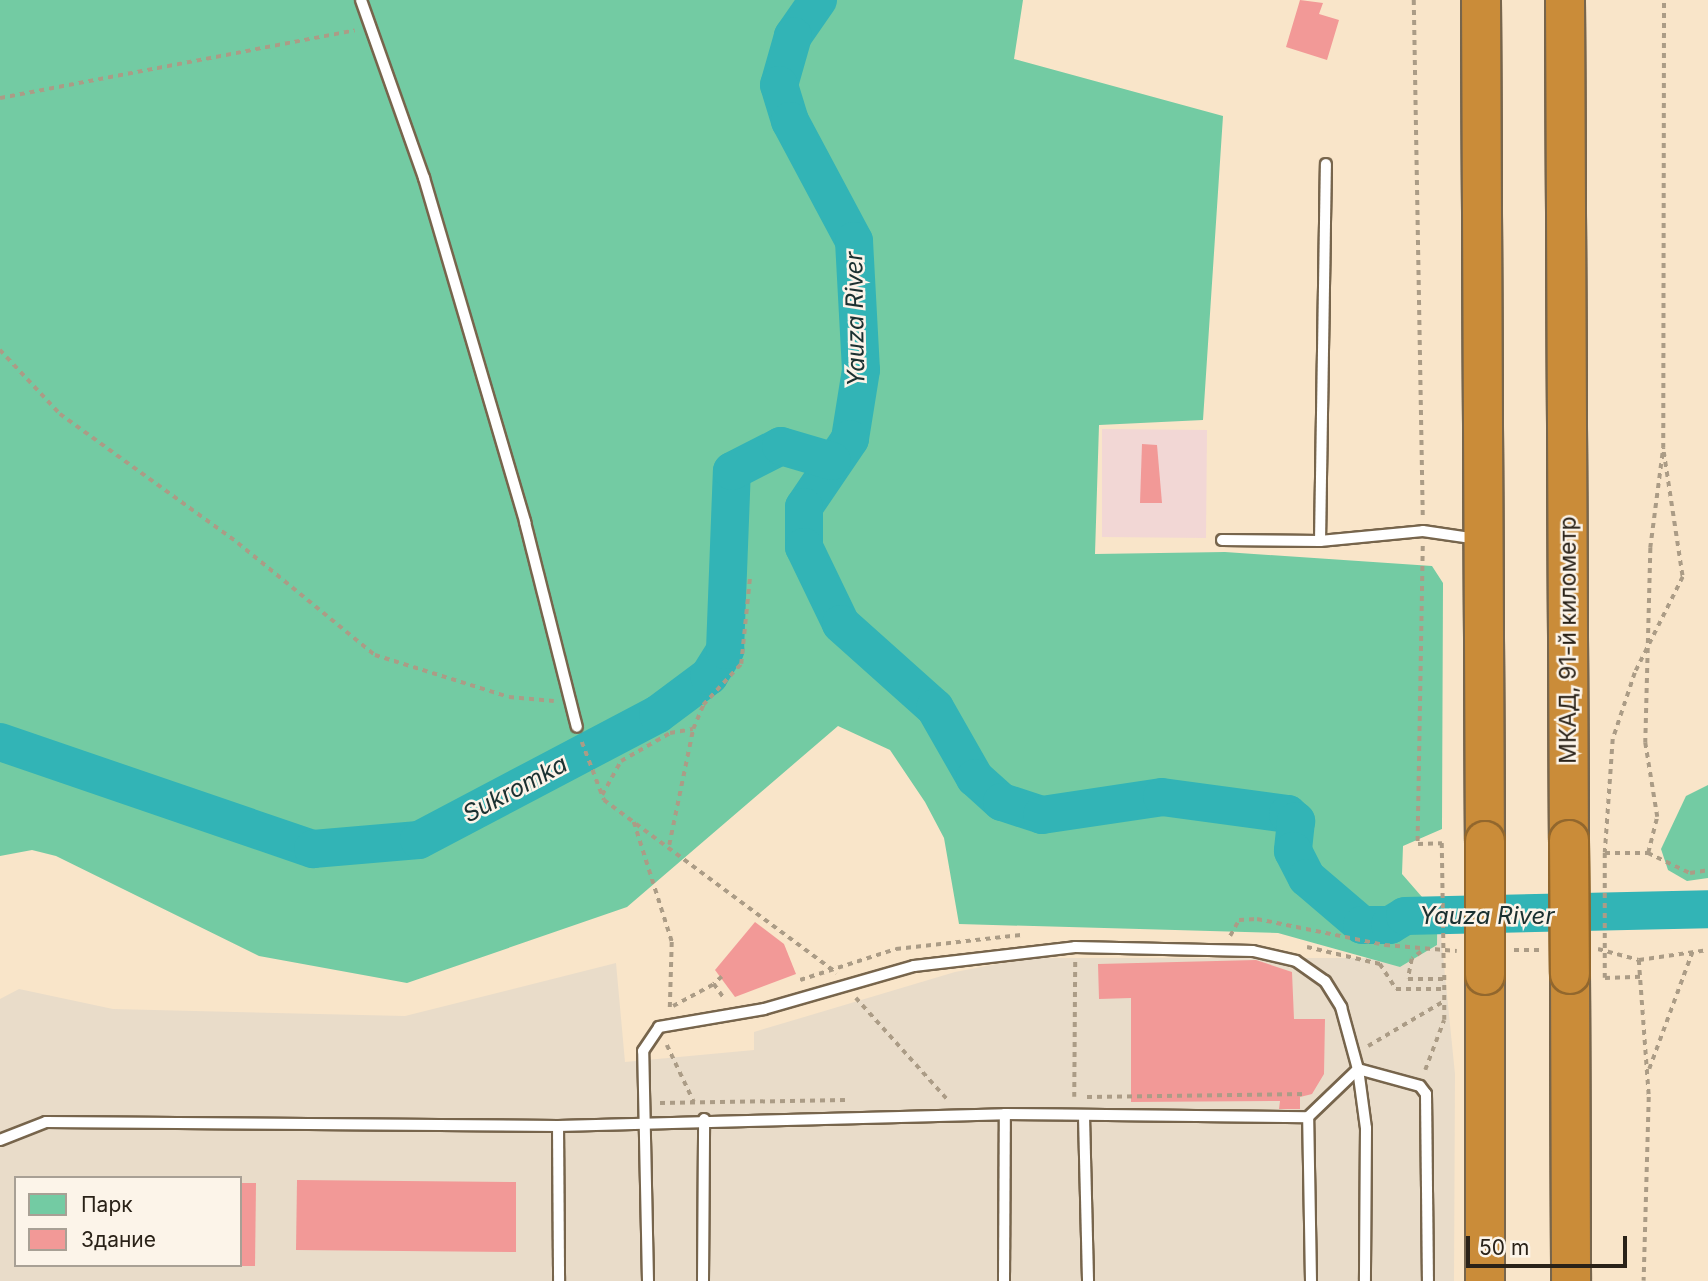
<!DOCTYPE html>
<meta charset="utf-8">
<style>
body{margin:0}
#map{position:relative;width:1708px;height:1281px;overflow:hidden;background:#f9e5c9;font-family:Inter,sans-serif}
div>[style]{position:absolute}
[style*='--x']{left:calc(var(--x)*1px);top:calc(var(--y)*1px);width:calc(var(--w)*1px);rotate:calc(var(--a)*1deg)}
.commercial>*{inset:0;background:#e9dcc9}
.industrial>*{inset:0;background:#f2d7d5}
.green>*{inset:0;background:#73cba3}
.water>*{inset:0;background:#32b4b6}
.river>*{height:38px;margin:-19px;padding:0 19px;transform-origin:19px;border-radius:19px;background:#32b4b6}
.building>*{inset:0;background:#f29997}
.path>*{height:3.5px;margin-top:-1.75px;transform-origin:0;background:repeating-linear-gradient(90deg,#ab9c86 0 5px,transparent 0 10px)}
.roads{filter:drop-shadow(2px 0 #77654c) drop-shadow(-2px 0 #77654c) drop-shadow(0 2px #77654c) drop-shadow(0 -2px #77654c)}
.lane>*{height:10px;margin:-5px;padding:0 5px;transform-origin:5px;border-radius:5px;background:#fff}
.highway>*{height:38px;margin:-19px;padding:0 19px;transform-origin:19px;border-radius:19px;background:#ca8c39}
.path-bridge>*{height:3.5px;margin-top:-1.75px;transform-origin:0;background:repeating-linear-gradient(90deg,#ab9c86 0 5px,transparent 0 10px)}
.bridges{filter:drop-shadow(2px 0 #92672d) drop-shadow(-2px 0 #92672d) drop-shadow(0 2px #92672d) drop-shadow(0 -2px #92672d)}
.highway-bridge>*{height:38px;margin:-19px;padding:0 19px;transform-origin:19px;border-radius:19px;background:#ca8c39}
span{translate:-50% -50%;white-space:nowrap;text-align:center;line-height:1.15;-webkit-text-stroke:5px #fcf4e9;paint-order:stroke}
.street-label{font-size:23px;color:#2a2218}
.water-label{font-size:24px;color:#1b3131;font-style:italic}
.legend{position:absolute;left:14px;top:1176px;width:228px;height:91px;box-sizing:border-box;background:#fcf4e9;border:2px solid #a8a095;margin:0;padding:9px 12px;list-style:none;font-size:21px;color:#2a2218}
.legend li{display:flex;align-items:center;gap:14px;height:35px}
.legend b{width:35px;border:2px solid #a8a095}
.scale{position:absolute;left:1466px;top:1236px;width:161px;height:32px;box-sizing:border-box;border:4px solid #2a2218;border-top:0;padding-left:9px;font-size:21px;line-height:24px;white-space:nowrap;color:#2a2218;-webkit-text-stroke:5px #fcf4e9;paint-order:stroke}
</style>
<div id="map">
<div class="commercial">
<div style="clip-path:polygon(evenodd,1439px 916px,1455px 1074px,1454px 1281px,0 1281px,0 999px,19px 989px,113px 1009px,405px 1016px,616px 963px,625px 1062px,754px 1050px,754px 1032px,955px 972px,1029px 958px,1380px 958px,1400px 967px,1437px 945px,1439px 916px,16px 1178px,240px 1178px,240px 1265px,16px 1265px,16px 1178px)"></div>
</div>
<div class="industrial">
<div style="clip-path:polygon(1102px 429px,1207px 430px,1206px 538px,1102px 537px)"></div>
</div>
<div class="green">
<div style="clip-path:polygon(0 0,1023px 0,1014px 59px,1223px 116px,1203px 420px,1099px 425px,1095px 554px,1225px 552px,1432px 566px,1443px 583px,1442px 829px,1403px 846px,1402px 874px,1422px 897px,1438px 898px,1437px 945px,1400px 967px,1278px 933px,959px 924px,944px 838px,925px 802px,890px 750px,838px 726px,627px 907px,407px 983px,259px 956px,56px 856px,32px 850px,0 856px)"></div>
<div style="clip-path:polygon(1708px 785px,1708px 878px,1687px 881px,1668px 870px,1661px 849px,1686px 796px)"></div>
</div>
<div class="water">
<div style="clip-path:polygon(1708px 892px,1708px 917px,1651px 925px,1612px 922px,1613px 900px,1676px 907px)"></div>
</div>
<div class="river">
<div style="--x:818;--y:0;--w:44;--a:124.8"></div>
<div style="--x:793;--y:36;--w:51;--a:105.9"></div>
<div style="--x:779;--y:85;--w:38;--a:73"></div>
<div style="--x:790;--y:121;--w:136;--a:61.9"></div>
<div style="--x:854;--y:241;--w:129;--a:86.9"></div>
<div style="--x:861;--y:370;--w:70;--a:99.1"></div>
<div style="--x:850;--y:439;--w:82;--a:124.1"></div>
<div style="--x:804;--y:507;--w:40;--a:90"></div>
<div style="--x:804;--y:547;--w:85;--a:64.3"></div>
<div style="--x:841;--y:624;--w:126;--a:41.8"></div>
<div style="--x:935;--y:708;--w:81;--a:60.3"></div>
<div style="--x:975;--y:778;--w:36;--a:42"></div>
<div style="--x:1002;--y:802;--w:42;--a:18"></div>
<div style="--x:1042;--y:815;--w:121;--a:-8.5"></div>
<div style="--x:1162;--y:797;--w:127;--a:7.7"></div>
<div style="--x:1288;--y:814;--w:11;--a:41"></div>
<div style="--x:1296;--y:821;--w:30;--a:96"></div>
<div style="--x:1293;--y:851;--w:30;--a:63"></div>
<div style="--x:1307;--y:878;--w:72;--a:40.5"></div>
<div style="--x:1362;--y:925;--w:28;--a:0"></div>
<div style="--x:1390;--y:925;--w:17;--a:-31"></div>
<div style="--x:1405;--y:916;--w:303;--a:-1.3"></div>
<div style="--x:0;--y:742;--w:331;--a:18.9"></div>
<div style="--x:313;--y:849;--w:106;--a:-4.9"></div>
<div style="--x:419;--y:840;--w:270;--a:-27.8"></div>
<div style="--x:658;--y:714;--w:64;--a:-36.7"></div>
<div style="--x:709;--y:676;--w:31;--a:-58"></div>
<div style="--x:725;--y:650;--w:179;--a:-87.8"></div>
<div style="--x:732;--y:471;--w:55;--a:-27"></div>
<div style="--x:781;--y:446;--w:53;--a:16.4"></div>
</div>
<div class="building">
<div style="clip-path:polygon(1300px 0,1323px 3px,1319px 14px,1339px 20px,1327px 60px,1286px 47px)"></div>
<div style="clip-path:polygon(1142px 444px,1157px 445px,1162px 503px,1140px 503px)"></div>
<div style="clip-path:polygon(755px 922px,784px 944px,796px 974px,735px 997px,715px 970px)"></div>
<div style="clip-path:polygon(1256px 960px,1292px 972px,1294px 1019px,1325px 1019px,1324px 1074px,1312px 1094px,1300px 1097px,1300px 1109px,1279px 1109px,1280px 1101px,1131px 1102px,1131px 998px,1099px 999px,1098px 964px)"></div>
<div style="clip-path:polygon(297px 1180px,516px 1182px,516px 1252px,296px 1250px)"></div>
<div style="clip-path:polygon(240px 1183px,256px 1183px,255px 1266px,240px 1266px)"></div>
</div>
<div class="path">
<div style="--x:1414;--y:0;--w:517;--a:89"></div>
<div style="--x:0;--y:98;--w:361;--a:-10.8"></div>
<div style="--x:0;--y:350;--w:88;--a:46.8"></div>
<div style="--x:60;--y:414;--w:220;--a:35.9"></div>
<div style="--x:238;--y:543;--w:177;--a:39.3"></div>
<div style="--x:375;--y:655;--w:140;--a:17.4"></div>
<div style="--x:509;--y:697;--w:45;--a:5.1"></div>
<div style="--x:1664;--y:452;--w:126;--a:81.4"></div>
<div style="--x:1683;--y:577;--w:107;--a:116.6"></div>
<div style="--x:1635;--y:673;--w:70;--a:108.4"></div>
<div style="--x:1613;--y:739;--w:114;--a:94"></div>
<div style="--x:1605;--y:853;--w:43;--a:0"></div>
<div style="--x:1648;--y:853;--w:47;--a:25.5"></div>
<div style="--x:1690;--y:873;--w:18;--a:-9"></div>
<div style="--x:1423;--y:546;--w:298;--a:91"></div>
<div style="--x:1418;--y:844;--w:24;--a:-2"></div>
<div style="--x:582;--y:742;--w:62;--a:69.2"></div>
<div style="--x:604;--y:800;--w:290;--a:36.6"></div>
<div style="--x:602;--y:795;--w:39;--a:-61"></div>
<div style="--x:621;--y:761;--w:56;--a:-29.7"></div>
<div style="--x:670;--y:733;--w:23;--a:-10"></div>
<div style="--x:634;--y:822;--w:126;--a:72.4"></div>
<div style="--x:672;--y:942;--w:68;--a:91.7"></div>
<div style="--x:669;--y:845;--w:118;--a:-78.3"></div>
<div style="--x:693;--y:729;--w:26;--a:-67"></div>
<div style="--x:703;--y:705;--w:56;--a:-47.2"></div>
<div style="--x:741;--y:664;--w:89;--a:-84.2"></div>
<div style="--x:1648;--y:853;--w:37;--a:-76"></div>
<div style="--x:1657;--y:817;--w:75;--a:-99.2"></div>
<div style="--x:1645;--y:743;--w:195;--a:-88.5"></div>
<div style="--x:1650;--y:548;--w:101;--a:-82.6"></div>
<div style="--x:1663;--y:448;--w:448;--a:-89.9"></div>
<div style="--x:1230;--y:936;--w:18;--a:-61"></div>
<div style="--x:1239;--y:920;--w:18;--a:-3"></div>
<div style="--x:1257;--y:919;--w:131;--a:11.5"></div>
<div style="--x:1385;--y:945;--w:72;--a:4.8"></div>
<div style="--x:1307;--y:947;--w:75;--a:13.1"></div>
<div style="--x:1380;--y:964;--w:30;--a:57"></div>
<div style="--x:1396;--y:989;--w:48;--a:0"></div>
<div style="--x:1598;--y:949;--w:42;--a:15"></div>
<div style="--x:1639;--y:960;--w:70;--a:-8.2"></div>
<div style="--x:1514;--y:950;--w:27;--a:0"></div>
<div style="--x:1421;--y:952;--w:11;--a:142"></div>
<div style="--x:1412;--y:959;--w:20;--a:101"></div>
<div style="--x:1408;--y:979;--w:36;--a:0"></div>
<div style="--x:1639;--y:960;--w:137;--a:85.8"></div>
<div style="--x:1649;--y:1097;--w:184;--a:91.6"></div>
<div style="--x:722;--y:977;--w:11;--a:139"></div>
<div style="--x:714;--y:984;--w:19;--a:55"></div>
<div style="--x:1605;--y:978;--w:36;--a:-2"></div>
<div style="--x:800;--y:980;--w:101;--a:-17.9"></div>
<div style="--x:896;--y:949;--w:126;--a:-6.4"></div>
<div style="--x:856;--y:998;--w:136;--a:48"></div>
<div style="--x:673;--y:1006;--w:47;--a:-28.2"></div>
<div style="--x:667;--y:1045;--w:63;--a:64.7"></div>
<div style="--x:1368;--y:1046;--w:88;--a:-30.6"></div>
<div style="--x:1649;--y:1069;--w:124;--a:-69.7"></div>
<div style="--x:1425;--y:1070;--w:53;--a:-69.2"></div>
<div style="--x:1444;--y:1020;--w:47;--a:-90"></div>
<div style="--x:1074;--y:1097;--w:135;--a:-89.6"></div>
<div style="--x:1087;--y:1097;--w:220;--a:-0.8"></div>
<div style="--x:660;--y:1103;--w:185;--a:-0.9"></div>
</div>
<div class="roads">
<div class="lane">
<div style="--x:361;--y:0;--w:189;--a:70.5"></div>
<div style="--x:424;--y:178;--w:359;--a:73.6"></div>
<div style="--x:525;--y:522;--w:211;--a:75.8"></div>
<div style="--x:1222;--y:540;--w:98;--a:0.6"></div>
<div style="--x:1320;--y:541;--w:103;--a:-5.5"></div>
<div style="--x:1423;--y:531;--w:56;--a:8.3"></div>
<div style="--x:1320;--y:541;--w:377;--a:-89.1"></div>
<div style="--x:1358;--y:1069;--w:64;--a:15.3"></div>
<div style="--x:1420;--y:1086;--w:10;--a:53"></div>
<div style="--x:1426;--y:1094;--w:187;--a:89.4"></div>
<div style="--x:1084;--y:1116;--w:165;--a:88.6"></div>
<div style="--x:558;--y:1126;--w:155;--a:89.6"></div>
<div style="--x:0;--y:1140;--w:49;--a:-21.4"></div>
<div style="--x:46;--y:1122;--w:512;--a:0.45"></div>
<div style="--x:558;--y:1126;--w:447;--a:-1.5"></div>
<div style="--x:1005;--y:1114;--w:303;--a:0.6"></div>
<div style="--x:648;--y:1281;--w:230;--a:-91.2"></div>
<div style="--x:643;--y:1051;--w:29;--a:-56"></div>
<div style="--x:659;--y:1027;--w:107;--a:-9.7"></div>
<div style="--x:764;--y:1009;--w:156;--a:-16"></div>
<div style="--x:914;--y:966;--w:162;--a:-6.7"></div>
<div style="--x:1075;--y:947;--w:178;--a:1.3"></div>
<div style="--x:1253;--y:951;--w:44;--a:13.1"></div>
<div style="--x:1296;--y:961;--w:35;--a:35"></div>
<div style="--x:1325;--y:981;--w:31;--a:58"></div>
<div style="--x:1341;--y:1007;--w:64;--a:74.7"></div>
<div style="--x:1358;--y:1069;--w:60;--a:82.3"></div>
<div style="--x:1366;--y:1128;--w:153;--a:90.4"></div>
<div style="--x:703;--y:1281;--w:162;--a:-89.6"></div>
<div style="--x:1004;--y:1281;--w:167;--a:-89.7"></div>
<div style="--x:1311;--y:1281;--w:164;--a:-91"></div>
<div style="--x:1308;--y:1117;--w:69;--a:-43.8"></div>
</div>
<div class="highway">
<div style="--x:1481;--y:0;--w:841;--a:89.73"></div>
<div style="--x:1565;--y:0;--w:840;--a:89.73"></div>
<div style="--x:1570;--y:974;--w:307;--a:89.8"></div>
<div style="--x:1485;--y:975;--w:306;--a:90"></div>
</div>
</div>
<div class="path-bridge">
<div style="--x:1442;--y:843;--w:130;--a:89.1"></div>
<div style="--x:1605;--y:853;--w:125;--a:90"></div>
</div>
<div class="bridges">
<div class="highway-bridge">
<div style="--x:1569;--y:840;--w:134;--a:89.6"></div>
<div style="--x:1485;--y:841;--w:134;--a:90"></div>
</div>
</div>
<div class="street-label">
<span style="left:1568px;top:640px;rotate:-90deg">МКАД, 91-й километр</span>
</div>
<div class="water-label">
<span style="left:855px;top:319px;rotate:-91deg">Yauza River</span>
<span style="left:515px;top:789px;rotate:-28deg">Sukromka</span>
<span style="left:1487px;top:916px">Yauza River</span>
</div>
<ul class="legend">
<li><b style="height:19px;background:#73cba3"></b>Парк</li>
<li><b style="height:19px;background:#f29997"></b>Здание</li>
</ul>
<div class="scale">50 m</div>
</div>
